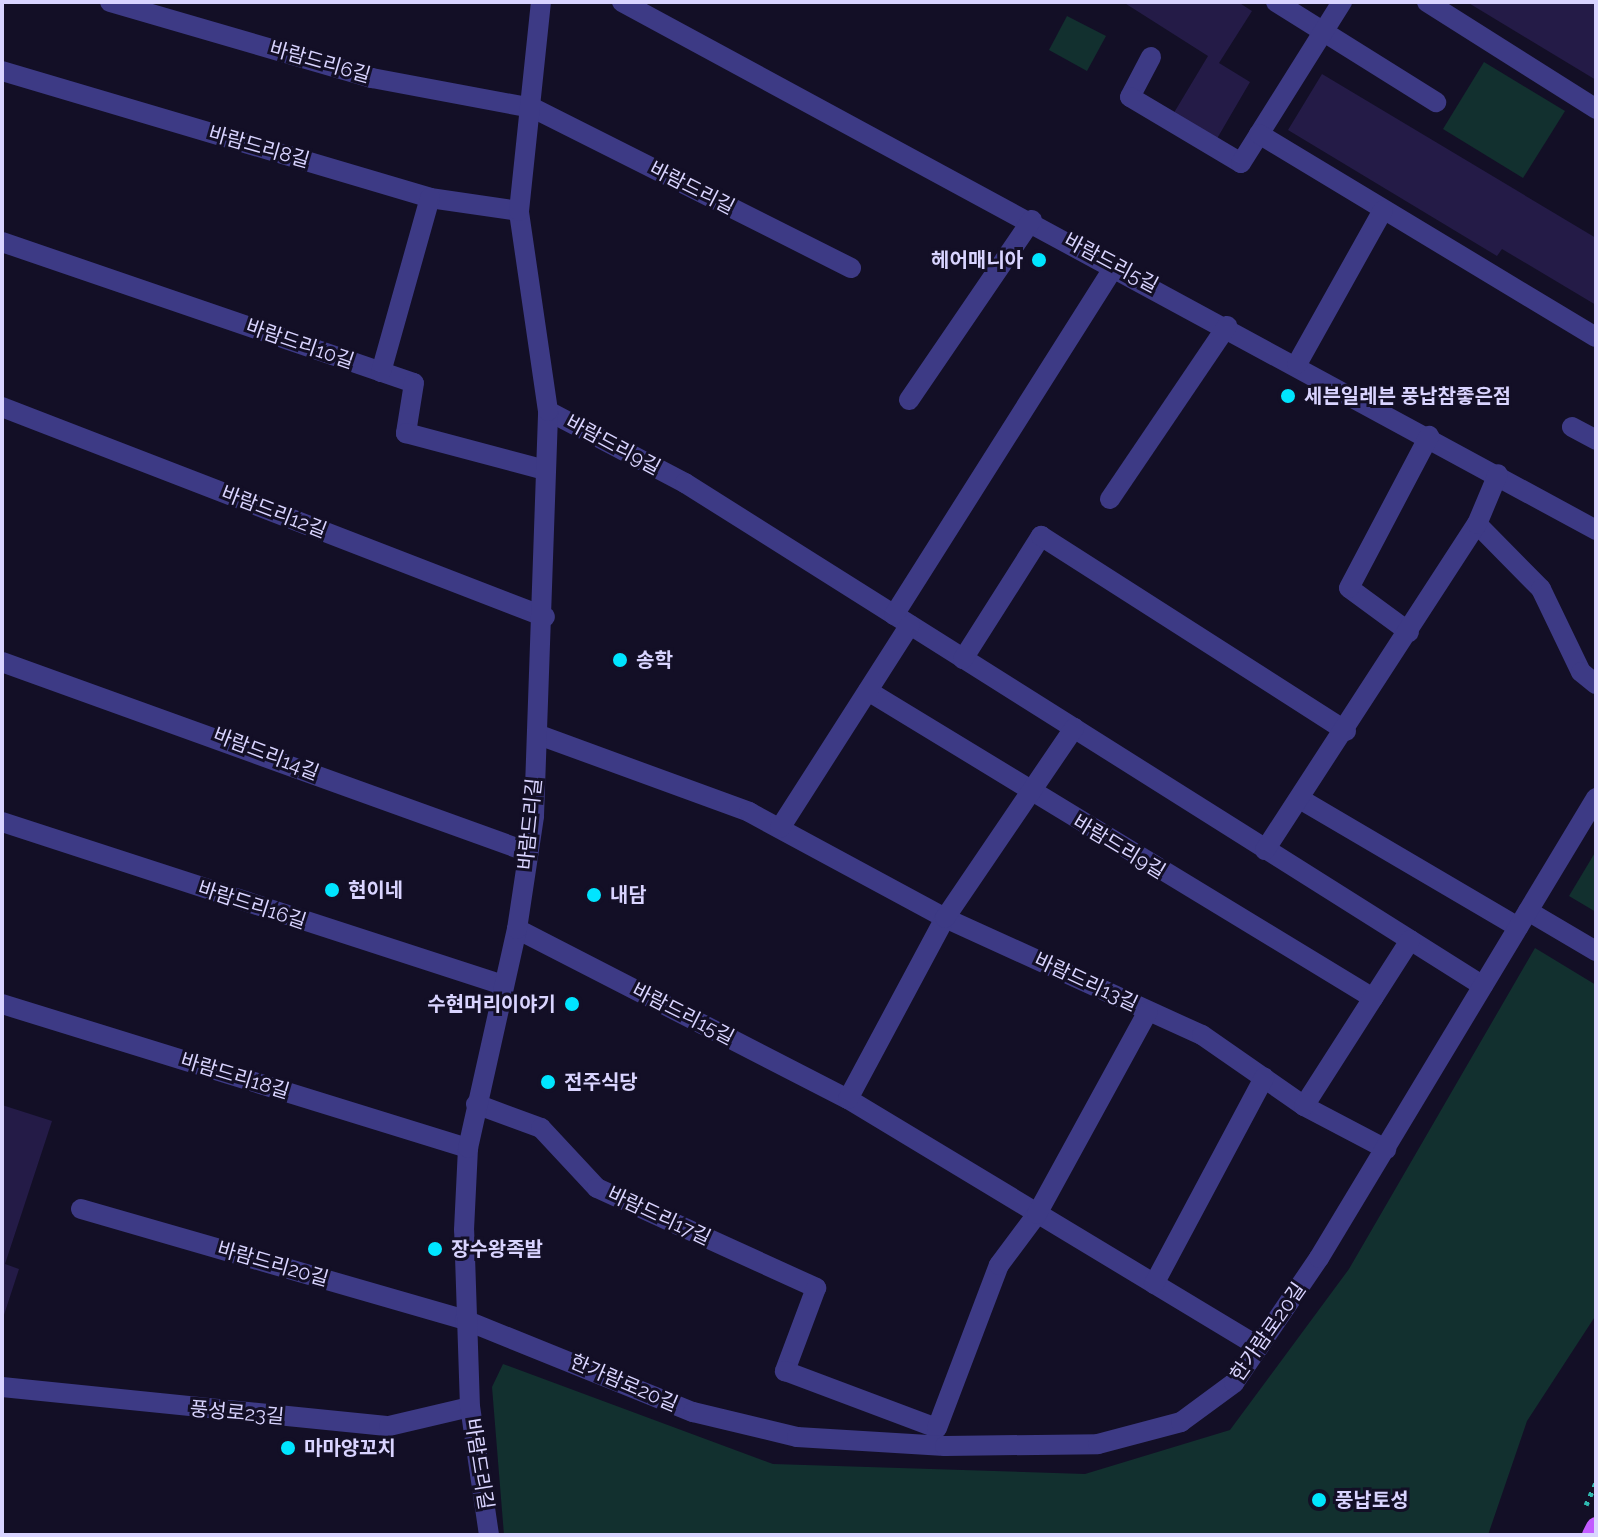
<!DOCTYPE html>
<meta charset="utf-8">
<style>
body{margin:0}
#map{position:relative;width:1598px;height:1537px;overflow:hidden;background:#130f26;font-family:Raleway,"Noto Sans KR",sans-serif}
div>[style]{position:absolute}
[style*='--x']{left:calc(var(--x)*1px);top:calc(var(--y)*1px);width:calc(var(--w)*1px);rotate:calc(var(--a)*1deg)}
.green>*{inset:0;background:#12302f}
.building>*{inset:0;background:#241b47}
.path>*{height:5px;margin-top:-2.5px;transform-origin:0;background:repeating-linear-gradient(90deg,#2fb8b0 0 4px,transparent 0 10px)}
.minor>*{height:20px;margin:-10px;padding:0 10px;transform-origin:10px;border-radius:10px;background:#3d3a85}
.major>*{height:20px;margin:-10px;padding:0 10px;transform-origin:10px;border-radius:10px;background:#c25bff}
.dots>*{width:22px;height:22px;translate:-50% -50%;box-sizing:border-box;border:4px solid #130f26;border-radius:50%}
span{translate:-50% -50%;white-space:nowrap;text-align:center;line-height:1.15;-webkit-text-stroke:6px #130f26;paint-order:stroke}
.street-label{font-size:20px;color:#d9d4ff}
.poi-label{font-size:20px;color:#d9d4ff;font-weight:700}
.right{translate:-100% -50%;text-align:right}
.left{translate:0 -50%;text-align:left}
.frame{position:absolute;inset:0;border:4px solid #d9d4ff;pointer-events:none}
</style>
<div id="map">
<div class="green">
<div style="clip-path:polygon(1067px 16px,1106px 36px,1087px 71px,1049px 50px)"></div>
<div style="clip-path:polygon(1484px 62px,1565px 111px,1523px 178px,1443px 129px)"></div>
<div style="clip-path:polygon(1596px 851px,1596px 912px,1569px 896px)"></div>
<div style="clip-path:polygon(1535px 948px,1596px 985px,1596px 1315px,1527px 1421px,1488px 1535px,504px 1535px,492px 1387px,503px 1364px,773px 1464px,1085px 1474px,1230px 1430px,1349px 1269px)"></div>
</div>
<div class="building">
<div style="clip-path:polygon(1123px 2px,1238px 2px,1252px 11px,1219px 63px,1250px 82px,1215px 142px,1172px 116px,1208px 56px)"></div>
<div style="clip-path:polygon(1467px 2px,1596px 2px,1596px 80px)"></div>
<div style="clip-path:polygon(1322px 74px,1596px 238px,1596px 305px,1502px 249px,1497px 256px,1288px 130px)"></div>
<div style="clip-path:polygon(2px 1105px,52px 1121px,5px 1264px,19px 1269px,3px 1318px)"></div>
</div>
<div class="path">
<div style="--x:1586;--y:1505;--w:24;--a:-66"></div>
</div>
<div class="minor">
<div style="--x:110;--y:2;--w:273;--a:16.2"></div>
<div style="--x:372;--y:78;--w:164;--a:10.6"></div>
<div style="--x:533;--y:108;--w:356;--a:26.7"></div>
<div style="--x:622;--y:2;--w:1108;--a:28.46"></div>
<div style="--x:1276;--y:2;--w:189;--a:32"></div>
<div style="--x:1427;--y:2;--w:200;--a:32.3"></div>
<div style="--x:1151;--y:57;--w:45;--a:117.7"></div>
<div style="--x:1130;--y:97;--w:129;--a:30.7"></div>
<div style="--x:1241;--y:163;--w:190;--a:-57.9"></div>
<div style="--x:2;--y:71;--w:446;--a:16.5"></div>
<div style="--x:430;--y:198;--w:90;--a:8.3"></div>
<div style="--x:1259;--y:134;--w:393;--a:31.1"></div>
<div style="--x:2;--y:242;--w:435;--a:18.9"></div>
<div style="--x:414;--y:383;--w:51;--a:99.1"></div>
<div style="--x:406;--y:433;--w:144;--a:14.9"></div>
<div style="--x:1297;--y:364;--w:176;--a:-60.8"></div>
<div style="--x:381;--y:372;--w:181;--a:-74.3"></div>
<div style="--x:909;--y:400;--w:218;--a:-55.7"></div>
<div style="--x:2;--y:407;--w:582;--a:21.14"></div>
<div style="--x:548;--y:411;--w:155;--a:27.7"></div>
<div style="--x:685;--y:483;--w:943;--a:32.22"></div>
<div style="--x:1572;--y:427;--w:27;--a:28"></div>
<div style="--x:1110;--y:499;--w:209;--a:-55.9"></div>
<div style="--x:1477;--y:524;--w:91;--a:45.4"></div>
<div style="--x:1541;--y:589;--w:92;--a:64.3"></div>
<div style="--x:1581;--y:672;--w:19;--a:39"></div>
<div style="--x:894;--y:615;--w:414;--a:-57.7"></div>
<div style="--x:1409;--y:632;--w:74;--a:-143.7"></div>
<div style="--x:1349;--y:588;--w:172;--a:-62.2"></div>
<div style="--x:963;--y:659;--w:146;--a:-57.6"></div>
<div style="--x:1041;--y:536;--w:362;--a:32.6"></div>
<div style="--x:2;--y:662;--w:559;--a:19.86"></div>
<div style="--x:868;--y:691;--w:591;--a:31.3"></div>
<div style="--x:539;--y:735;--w:224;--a:20.1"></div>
<div style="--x:749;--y:812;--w:223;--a:28.4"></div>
<div style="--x:945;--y:918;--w:282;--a:24.5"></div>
<div style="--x:1202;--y:1035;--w:124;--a:34.8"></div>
<div style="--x:1304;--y:1106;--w:93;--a:27.7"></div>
<div style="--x:1300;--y:799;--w:253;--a:30.4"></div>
<div style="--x:2;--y:822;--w:527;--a:18.02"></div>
<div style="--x:780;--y:828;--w:241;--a:-57.4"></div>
<div style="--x:1265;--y:850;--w:389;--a:-57"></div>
<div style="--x:1477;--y:524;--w:54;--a:-67.2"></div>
<div style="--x:1528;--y:911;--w:79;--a:30.5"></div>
<div style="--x:517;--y:929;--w:372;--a:27.2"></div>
<div style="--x:848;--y:1099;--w:480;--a:31.1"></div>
<div style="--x:2;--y:1004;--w:488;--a:17.2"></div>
<div style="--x:848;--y:1099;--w:205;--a:-61.8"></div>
<div style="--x:945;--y:918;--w:230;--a:-55.8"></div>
<div style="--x:476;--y:1104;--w:69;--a:20.3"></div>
<div style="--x:541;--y:1128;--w:82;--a:47"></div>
<div style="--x:597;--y:1188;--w:241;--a:24.5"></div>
<div style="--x:816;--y:1288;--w:89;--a:110.5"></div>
<div style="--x:785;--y:1371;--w:162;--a:20.6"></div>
<div style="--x:937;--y:1428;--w:174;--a:-69.2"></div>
<div style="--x:999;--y:1265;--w:64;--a:-53.3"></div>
<div style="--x:1037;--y:1214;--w:231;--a:-61.3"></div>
<div style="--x:1304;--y:1106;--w:197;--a:-57.4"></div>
<div style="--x:81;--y:1209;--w:400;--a:16.1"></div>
<div style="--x:465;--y:1320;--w:246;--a:22"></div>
<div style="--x:693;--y:1412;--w:107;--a:13.5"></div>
<div style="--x:797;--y:1437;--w:148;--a:3.5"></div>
<div style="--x:945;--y:1446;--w:153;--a:-0.7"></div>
<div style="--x:1098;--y:1444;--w:86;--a:-14.8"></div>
<div style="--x:1181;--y:1422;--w:66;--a:-36.3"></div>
<div style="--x:1234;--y:1383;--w:151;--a:-55.8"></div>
<div style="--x:1319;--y:1258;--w:537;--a:-58.94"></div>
<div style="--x:1154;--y:1284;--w:234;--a:-61.9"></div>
<div style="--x:2;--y:1387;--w:389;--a:5.8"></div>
<div style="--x:389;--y:1426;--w:83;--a:-13.2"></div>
<div style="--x:489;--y:1535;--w:129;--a:-98.4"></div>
<div style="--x:470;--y:1407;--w:177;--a:-91.9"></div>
<div style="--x:464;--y:1230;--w:82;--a:-87.2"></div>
<div style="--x:468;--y:1148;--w:224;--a:-77.4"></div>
<div style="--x:517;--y:929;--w:114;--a:-81.4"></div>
<div style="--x:534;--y:816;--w:405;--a:-88"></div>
<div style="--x:548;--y:411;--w:202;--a:-98.3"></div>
<div style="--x:519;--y:211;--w:210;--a:-84"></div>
</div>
<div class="major">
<div style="--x:1592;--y:1535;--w:9;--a:-63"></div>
</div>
<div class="dots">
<div style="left:1039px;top:260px;background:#00e5ff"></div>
<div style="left:1288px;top:396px;background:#00e5ff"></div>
<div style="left:620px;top:660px;background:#00e5ff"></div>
<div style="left:332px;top:890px;background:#00e5ff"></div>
<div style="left:594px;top:895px;background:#00e5ff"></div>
<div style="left:572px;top:1004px;background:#00e5ff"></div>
<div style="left:548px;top:1082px;background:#00e5ff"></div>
<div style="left:435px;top:1249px;background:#00e5ff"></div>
<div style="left:288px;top:1448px;background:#00e5ff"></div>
<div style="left:1319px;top:1500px;background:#00e5ff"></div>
</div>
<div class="street-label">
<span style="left:320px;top:62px;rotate:16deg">바람드리6길</span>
<span style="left:259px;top:147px;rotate:16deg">바람드리8길</span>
<span style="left:692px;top:188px;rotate:27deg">바람드리길</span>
<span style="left:1111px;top:263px;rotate:28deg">바람드리5길</span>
<span style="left:300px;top:344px;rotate:19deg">바람드리10길</span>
<span style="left:613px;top:445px;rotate:28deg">바람드리9길</span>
<span style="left:274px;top:512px;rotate:21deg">바람드리12길</span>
<span style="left:266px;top:754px;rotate:21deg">바람드리14길</span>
<span style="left:530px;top:824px;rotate:-84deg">바람드리길</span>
<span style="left:1119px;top:847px;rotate:31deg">바람드리9길</span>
<span style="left:252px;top:905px;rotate:18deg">바람드리16길</span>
<span style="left:1086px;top:982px;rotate:25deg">바람드리13길</span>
<span style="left:683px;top:1014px;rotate:27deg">바람드리15길</span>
<span style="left:235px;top:1076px;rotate:17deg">바람드리18길</span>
<span style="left:659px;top:1216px;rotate:25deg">바람드리17길</span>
<span style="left:273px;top:1264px;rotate:16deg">바람드리20길</span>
<span style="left:1268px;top:1332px;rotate:-55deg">한가람로20길</span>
<span style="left:624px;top:1383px;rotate:23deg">한가람로20길</span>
<span style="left:237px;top:1413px;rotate:5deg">풍성로23길</span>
<span style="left:479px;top:1464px;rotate:81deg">바람드리길</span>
</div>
<div class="poi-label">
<span class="right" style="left:1023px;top:260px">헤어매니아</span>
<span class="left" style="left:1304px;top:396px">세븐일레븐 풍납참좋은점</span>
<span class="left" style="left:636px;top:660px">송학</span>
<span class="left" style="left:348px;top:890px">현이네</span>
<span class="left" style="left:610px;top:895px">내담</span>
<span class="right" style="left:556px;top:1004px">수현머리이야기</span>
<span class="left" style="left:564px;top:1082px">전주식당</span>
<span class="left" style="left:451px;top:1249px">장수왕족발</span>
<span class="left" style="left:304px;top:1448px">마마양꼬치</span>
<span class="left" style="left:1335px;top:1500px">풍납토성</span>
</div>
<div class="frame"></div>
</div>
